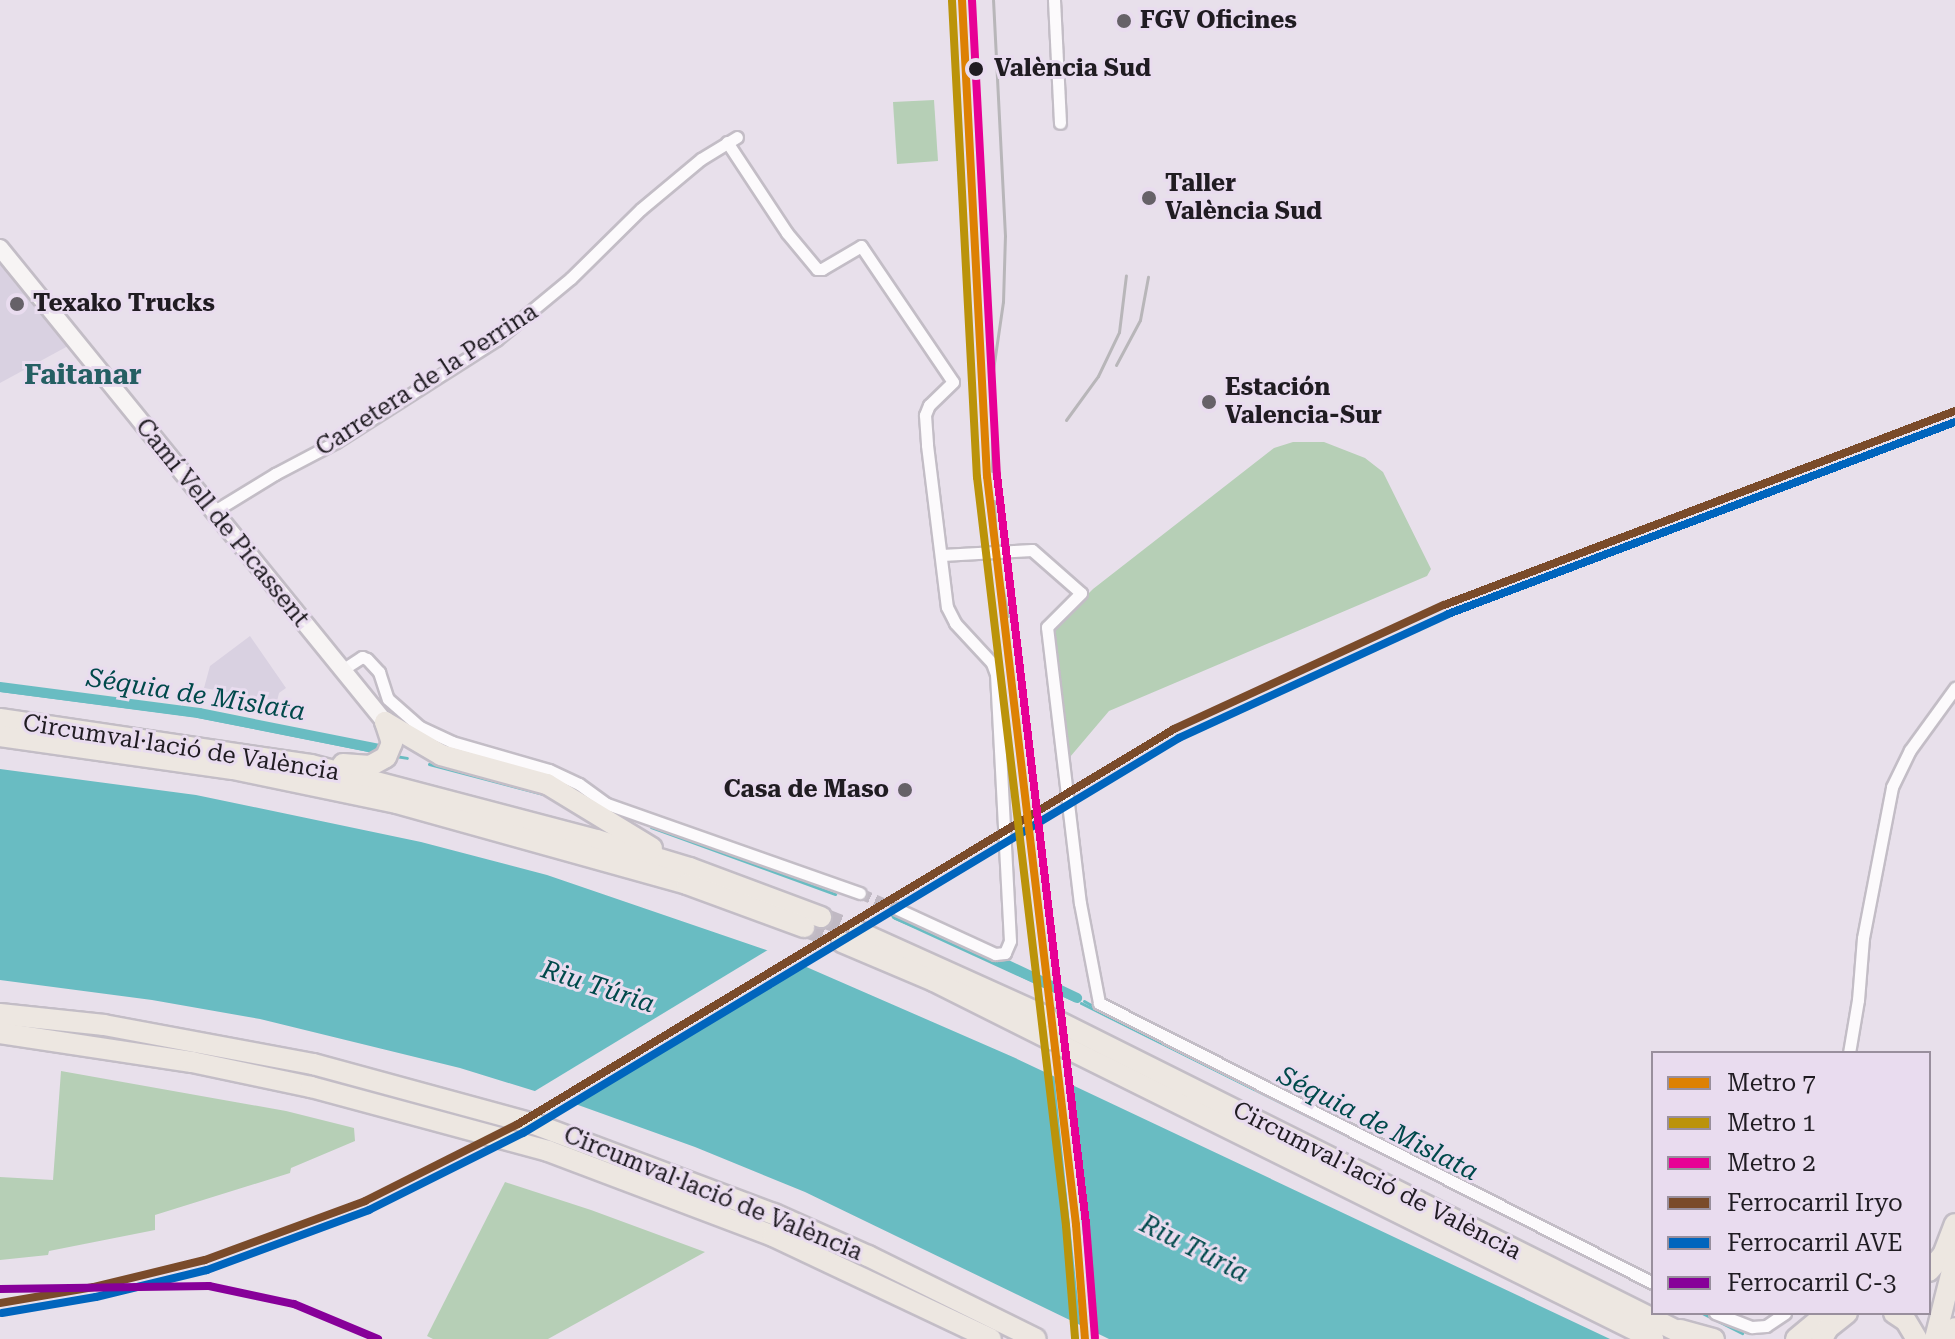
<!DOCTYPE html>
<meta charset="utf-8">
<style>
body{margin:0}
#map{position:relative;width:1955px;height:1339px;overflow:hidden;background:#e8e0eb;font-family:"Roboto Serif",serif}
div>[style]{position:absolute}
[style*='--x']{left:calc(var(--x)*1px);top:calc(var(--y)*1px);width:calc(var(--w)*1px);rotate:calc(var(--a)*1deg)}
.commercial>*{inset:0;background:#d9d1e1}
.green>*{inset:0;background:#b6cfb6}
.water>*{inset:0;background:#69bcc2}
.pier>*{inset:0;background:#e8e0eb}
.stream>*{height:3px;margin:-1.5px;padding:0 1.5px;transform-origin:1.5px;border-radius:1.5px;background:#69bcc2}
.canal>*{height:10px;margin:-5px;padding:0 5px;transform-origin:5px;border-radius:5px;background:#69bcc2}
.street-tunnel>*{height:11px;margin-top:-5.5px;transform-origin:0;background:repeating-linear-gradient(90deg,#c0b9c3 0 11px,transparent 0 16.5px)}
.highway-tunnel>*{height:20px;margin-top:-10px;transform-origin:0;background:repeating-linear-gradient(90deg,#c0b9c3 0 20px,transparent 0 30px)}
.roads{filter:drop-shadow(2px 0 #c3bdc6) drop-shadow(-2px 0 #c3bdc6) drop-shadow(0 2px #c3bdc6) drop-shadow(0 -2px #c3bdc6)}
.street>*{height:11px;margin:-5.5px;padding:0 5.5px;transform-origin:5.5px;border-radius:5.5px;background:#fcfafc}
.secondary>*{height:16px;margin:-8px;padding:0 8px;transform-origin:8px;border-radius:8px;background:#f7f4f4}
.highway>*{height:20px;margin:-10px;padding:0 10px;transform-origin:10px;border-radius:10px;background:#ede7e1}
.rail>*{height:3px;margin:-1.5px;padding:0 1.5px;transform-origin:1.5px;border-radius:1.5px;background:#b8b6b9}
.rail-1>*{height:8px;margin:-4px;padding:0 4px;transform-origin:4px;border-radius:4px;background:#7a4b2a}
.rail-2>*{height:8px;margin:-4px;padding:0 4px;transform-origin:4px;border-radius:4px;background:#0065bd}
.rail-3>*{height:8px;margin:-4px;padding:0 4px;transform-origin:4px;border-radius:4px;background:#870099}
.metro-1>*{height:8px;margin:-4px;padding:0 4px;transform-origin:4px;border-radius:4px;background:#dd8103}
.metro-2>*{height:8px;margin:-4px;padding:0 4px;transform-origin:4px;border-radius:4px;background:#bb930a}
.metro-3>*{height:8px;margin:-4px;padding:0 4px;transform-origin:4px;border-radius:4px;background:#e70095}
.dots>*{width:22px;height:22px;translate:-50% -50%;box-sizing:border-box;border:4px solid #e9dcef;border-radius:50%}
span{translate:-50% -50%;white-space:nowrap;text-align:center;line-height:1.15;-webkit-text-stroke:6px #e9dcef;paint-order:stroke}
.poi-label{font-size:24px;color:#201c22;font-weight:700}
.left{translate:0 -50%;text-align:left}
.right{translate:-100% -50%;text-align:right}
.stop-label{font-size:24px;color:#201c22;font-weight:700}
.street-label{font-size:24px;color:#201c22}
.water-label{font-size:26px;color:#00494b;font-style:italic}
.quarter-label{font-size:28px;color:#255f63;font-weight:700}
.legend{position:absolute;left:1651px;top:1051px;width:280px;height:264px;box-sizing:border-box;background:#e9dcef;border:2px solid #998f9d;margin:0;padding:10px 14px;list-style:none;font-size:24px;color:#201c22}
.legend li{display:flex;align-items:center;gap:16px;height:40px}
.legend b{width:40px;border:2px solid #998f9d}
</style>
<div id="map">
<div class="commercial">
<div style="clip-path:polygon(0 261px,68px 346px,0 383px)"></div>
<div style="clip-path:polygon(250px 636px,286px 688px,279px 693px,277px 701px,204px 688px,210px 666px)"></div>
</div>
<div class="green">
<div style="clip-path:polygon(934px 100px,938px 161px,897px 164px,893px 102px)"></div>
<div style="clip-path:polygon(1293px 442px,1324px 442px,1365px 458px,1383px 472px,1431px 569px,1427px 576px,1109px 711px,1070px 757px,1053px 636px,1058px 624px,1093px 589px,1274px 448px)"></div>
<div style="clip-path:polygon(61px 1071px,286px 1111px,354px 1128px,355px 1141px,291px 1168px,290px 1173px,155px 1215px,155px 1230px,49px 1251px,48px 1255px,0 1260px,0 1177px,53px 1180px)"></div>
<div style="clip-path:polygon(505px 1182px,591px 1210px,705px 1252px,548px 1339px,433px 1339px,427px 1336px)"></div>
</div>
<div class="water">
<div style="clip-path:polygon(0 769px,196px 795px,421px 842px,547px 875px,772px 952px,1013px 1057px,1610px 1339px,1109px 1339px,805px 1192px,695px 1147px,567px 1101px,460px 1068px,260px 1019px,152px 1000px,0 980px)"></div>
</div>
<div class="pier">
<div style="clip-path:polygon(771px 948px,808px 963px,571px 1107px,530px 1094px)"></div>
<div style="clip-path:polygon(1054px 1072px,1067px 1078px,1093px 1335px,1081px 1330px)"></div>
</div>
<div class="stream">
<div style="--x:0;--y:690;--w:199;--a:7.5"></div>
<div style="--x:197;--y:716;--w:185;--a:11.2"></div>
<div style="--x:395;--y:756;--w:12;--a:9"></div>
<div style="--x:429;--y:764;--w:122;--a:14.7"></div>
<div style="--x:651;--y:827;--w:196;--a:20"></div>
<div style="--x:895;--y:918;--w:197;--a:24.6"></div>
<div style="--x:1084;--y:1001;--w:16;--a:30"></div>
<div style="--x:1081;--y:1003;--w:532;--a:26.47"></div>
<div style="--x:1702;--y:1313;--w:45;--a:26.6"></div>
<div style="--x:1735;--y:1326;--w:13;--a:29"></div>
</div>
<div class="canal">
<div style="--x:0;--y:687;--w:201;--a:7.4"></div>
<div style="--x:199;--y:713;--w:190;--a:11.3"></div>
<div style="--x:896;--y:915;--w:25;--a:23"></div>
<div style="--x:984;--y:954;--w:103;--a:25.3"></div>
</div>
<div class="street-tunnel">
<div style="--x:860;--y:893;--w:40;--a:23.4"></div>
</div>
<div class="highway-tunnel">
<div style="--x:821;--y:917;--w:41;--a:21.5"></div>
<div style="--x:804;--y:927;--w:41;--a:21.5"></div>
</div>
<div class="roads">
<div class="street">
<div style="--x:1054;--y:0;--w:123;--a:87.2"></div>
<div style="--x:727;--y:142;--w:109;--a:56.6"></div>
<div style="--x:787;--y:233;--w:47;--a:50.2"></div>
<div style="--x:817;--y:269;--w:5;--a:0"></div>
<div style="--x:822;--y:269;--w:45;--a:-30.5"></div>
<div style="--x:861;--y:246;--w:164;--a:55.9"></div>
<div style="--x:953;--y:382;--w:33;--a:136"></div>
<div style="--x:929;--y:405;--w:11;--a:112"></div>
<div style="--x:925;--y:415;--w:30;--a:86"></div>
<div style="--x:927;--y:445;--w:163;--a:83"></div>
<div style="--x:947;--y:607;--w:18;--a:63"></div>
<div style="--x:955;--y:623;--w:54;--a:47.2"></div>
<div style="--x:992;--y:663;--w:12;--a:70"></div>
<div style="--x:996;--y:674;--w:267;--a:87"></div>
<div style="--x:1010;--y:941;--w:13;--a:113"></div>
<div style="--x:1005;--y:953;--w:10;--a:174"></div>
<div style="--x:995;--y:954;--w:108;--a:-155.3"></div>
<div style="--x:213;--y:512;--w:73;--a:-31.5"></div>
<div style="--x:275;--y:474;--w:69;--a:-27.7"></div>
<div style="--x:336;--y:442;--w:190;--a:-32.5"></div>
<div style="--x:496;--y:340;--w:97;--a:-39.6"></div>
<div style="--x:571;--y:278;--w:98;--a:-44.6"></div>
<div style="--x:641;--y:209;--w:78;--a:-39.8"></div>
<div style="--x:701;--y:159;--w:42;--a:-31.4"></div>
<div style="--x:942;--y:555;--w:90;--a:-3.2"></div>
<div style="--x:1032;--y:550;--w:65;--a:41.3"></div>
<div style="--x:1081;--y:593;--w:48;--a:135"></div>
<div style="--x:1047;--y:627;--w:278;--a:83.2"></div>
<div style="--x:1080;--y:903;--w:102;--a:79.2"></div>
<div style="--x:1099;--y:1003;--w:621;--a:26.81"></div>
<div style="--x:342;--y:670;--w:24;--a:-33"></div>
<div style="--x:362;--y:657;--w:5;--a:22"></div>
<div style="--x:367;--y:659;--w:18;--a:47"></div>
<div style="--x:379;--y:672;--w:28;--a:72"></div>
<div style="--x:388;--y:699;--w:43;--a:41.2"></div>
<div style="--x:420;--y:727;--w:35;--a:25"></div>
<div style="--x:452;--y:742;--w:101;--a:16.1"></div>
<div style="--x:549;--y:770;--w:33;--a:25"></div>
<div style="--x:579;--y:784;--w:34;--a:36"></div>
<div style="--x:607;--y:804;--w:268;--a:19.4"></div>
<div style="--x:1849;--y:1053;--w:54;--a:-80.4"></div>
<div style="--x:1858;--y:1000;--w:62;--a:-85.4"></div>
<div style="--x:1863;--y:938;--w:154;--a:-79.1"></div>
<div style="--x:1892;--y:787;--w:41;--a:-64.1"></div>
<div style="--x:1910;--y:750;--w:77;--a:-54"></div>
<div style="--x:1715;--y:1313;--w:40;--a:21"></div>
<div style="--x:1752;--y:1327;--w:14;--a:-4"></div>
<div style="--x:1766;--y:1326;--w:23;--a:-34"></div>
</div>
<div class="secondary">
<div style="--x:0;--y:248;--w:611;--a:50.92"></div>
</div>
<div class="highway">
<div style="--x:0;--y:719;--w:314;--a:8.4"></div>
<div style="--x:311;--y:765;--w:296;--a:14.7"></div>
<div style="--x:597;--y:840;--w:97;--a:16.8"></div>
<div style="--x:690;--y:868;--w:140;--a:20.5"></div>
<div style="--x:385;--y:722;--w:65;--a:30.5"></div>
<div style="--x:441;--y:755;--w:110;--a:15.3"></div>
<div style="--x:547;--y:784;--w:123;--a:31.4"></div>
<div style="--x:0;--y:736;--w:235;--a:8.1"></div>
<div style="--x:233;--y:769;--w:167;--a:11.7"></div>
<div style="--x:397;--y:803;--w:301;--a:15.6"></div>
<div style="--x:687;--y:884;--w:125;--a:20.2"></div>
<div style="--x:343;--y:764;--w:27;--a:4"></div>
<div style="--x:370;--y:766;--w:18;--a:-29"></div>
<div style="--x:386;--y:757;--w:15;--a:-67"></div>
<div style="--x:392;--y:743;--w:22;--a:-108"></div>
<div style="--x:859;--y:932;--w:206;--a:24.3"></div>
<div style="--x:842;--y:942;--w:100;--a:23"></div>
<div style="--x:934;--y:981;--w:130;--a:26.6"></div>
<div style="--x:0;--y:1014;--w:105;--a:6"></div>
<div style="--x:104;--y:1025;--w:213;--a:10.6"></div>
<div style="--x:313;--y:1064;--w:229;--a:15.2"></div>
<div style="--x:534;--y:1124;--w:256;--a:20.6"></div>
<div style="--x:774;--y:1214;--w:103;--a:24.1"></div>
<div style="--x:868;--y:1256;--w:187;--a:26.3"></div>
<div style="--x:1061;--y:1023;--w:707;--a:26.57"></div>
<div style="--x:0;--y:1033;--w:194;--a:8.6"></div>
<div style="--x:192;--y:1062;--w:122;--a:11.9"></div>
<div style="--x:311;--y:1087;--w:245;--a:15.1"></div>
<div style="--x:548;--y:1151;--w:241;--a:20.7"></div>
<div style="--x:773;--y:1236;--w:241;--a:25.3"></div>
<div style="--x:1063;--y:1046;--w:659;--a:26.41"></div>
<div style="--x:1929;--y:1271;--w:21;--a:-49"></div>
<div style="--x:1943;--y:1255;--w:33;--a:-69"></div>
<div style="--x:1894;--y:1313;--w:14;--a:34"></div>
<div style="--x:1906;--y:1321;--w:21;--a:59"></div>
<div style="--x:1680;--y:1330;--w:35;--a:15"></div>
<div style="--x:1796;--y:1339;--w:40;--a:-40"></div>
<div style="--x:1822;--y:1339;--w:13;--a:-61"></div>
<div style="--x:1828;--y:1328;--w:24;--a:-38"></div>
<div style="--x:1935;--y:1339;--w:82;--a:-76"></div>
<div style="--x:1952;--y:1339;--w:11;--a:-75"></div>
</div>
</div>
<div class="rail">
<div style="--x:1116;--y:365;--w:51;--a:-61.9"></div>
<div style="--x:1140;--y:320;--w:44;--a:-79.5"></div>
<div style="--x:1066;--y:420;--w:54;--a:-54"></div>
<div style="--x:1098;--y:376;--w:49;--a:-64.5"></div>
<div style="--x:1119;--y:332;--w:57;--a:-83"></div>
<div style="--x:992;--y:471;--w:94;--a:-90"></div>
<div style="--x:992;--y:377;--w:76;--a:-81.7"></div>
<div style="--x:1003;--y:302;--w:66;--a:-88.3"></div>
<div style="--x:1005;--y:236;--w:236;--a:-92.9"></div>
<div style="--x:994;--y:501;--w:45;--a:87.5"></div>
<div style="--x:998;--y:565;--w:52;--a:78.9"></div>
</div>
<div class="rail-1">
<div style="--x:0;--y:1303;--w:95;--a:-9.7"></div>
<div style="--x:94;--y:1287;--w:114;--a:-13.7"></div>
<div style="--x:205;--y:1260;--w:171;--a:-20.2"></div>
<div style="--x:365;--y:1201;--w:171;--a:-26.7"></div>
<div style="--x:518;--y:1124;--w:766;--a:-31.05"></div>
<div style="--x:1174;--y:729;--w:297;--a:-24.7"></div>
<div style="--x:1444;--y:605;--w:547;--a:-20.79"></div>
</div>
<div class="rail-2">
<div style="--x:2;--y:1313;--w:95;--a:-9.7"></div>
<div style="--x:96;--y:1297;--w:114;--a:-13.7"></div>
<div style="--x:207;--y:1270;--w:173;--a:-20.3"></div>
<div style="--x:369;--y:1210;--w:172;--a:-26.6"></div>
<div style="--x:523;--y:1133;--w:766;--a:-31.05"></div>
<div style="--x:1179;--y:738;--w:296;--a:-24.7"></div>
<div style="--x:1448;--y:614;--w:542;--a:-20.74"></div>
</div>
<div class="rail-3">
<div style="--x:0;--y:1289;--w:209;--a:-0.8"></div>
<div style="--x:209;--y:1286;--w:87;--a:12"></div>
<div style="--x:294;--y:1304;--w:91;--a:22.6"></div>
</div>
<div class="metro-1">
<div style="--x:962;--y:0;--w:477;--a:87"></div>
<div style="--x:987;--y:476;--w:754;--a:83.22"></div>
<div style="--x:1076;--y:1225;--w:114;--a:85.5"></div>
</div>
<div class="metro-2">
<div style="--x:952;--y:1;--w:477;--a:87"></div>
<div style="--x:977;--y:477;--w:754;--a:83.22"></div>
<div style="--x:1066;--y:1226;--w:113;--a:85.4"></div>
</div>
<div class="metro-3">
<div style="--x:972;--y:0;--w:476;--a:87"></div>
<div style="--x:997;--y:475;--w:754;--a:83.22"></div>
<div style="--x:1086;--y:1224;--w:114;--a:85.5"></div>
</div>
<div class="dots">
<div style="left:1124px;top:21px;background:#666168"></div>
<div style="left:976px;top:69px;background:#201c22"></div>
<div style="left:1149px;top:198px;background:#666168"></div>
<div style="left:17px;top:304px;background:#666168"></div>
<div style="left:1209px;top:402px;background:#666168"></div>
<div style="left:905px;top:790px;background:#666168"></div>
</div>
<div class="poi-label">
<span class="left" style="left:1140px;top:21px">FGV Oficines</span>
<span class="left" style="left:1165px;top:198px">Taller<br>València Sud</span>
<span class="left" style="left:33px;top:304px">Texako Trucks</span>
<span class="left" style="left:1225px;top:402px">Estación<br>Valencia-Sur</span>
<span class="right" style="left:889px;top:790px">Casa de Maso</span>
</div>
<div class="stop-label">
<span class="left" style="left:994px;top:69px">València Sud</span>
</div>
<div class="street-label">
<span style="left:427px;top:380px;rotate:-33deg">Carretera de la Perrina</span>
<span style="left:222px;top:523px;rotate:51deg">Camí Vell de Picassent</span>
<span style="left:181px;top:748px;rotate:9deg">Circumval·lació de València</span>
<span style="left:1377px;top:1181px;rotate:27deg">Circumval·lació de València</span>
<span style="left:713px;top:1194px;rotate:22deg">Circumval·lació de València</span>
</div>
<div class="water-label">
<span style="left:196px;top:695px;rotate:9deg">Séquia de Mislata</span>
<span style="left:598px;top:987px;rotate:18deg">Riu Túria</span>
<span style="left:1378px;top:1124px;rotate:27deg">Séquia de Mislata</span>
<span style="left:1194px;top:1249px;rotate:27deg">Riu Túria</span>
</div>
<div class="quarter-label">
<span style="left:83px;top:375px">Faitanar</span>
</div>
<ul class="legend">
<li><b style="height:10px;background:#dd8103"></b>Metro 7</li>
<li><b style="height:10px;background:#bb930a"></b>Metro 1</li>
<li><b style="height:10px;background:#e70095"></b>Metro 2</li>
<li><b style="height:10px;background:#7a4b2a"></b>Ferrocarril Iryo</li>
<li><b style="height:10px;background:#0065bd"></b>Ferrocarril AVE</li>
<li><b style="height:10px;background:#870099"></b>Ferrocarril C-3</li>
</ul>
</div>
